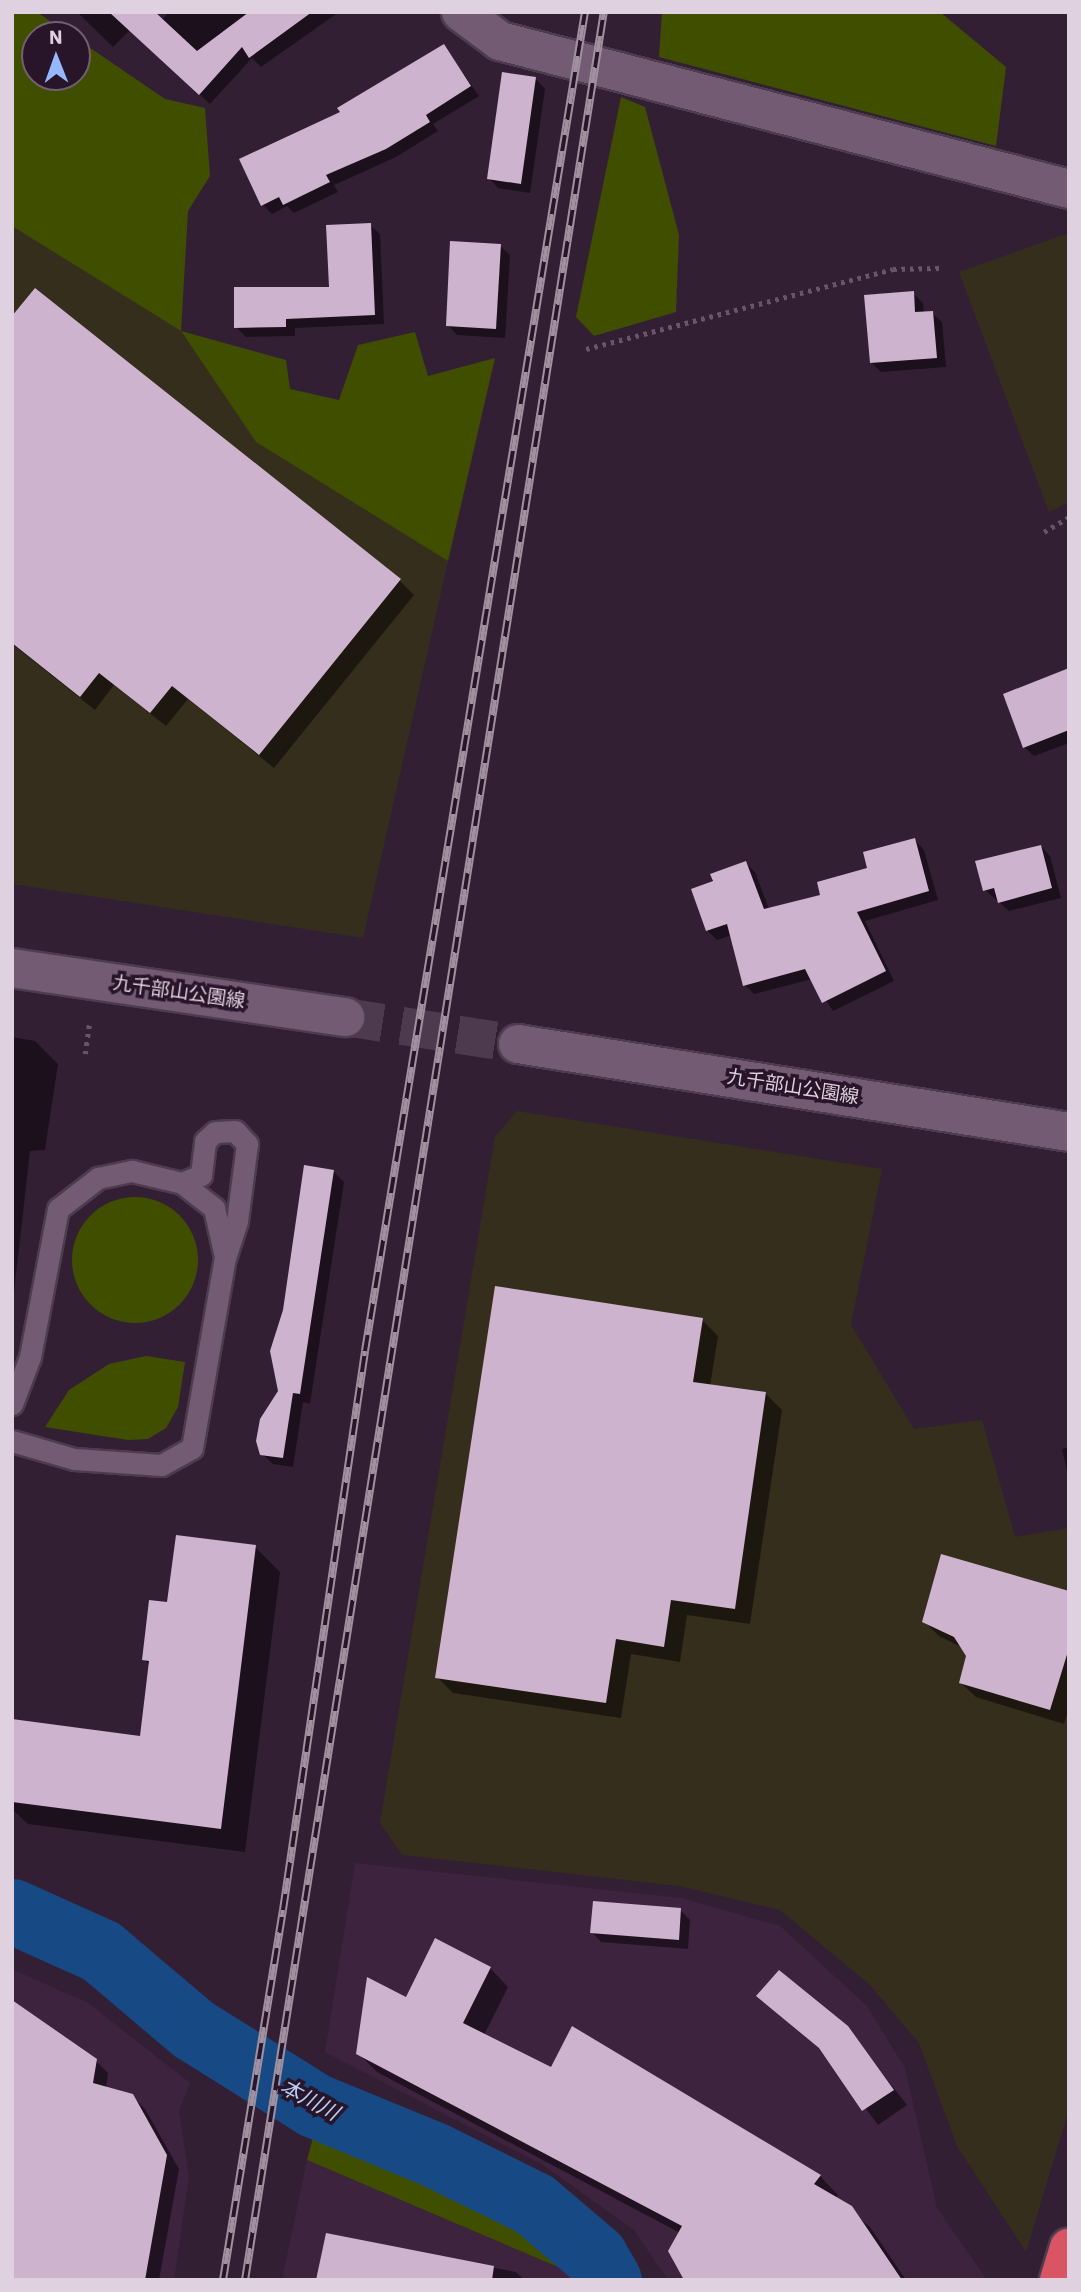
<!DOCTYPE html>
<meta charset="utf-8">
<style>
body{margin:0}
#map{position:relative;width:1081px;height:2292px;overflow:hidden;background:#331f34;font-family:"IBM Plex Sans","Noto Sans JP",sans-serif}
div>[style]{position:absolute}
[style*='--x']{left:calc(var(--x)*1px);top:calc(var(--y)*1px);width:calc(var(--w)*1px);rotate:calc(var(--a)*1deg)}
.commercial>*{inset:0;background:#352e1d}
.built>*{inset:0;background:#3d233e}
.green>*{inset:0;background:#404e00}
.round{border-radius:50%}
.shadow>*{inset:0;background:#0007}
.river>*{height:65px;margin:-32.5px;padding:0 32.5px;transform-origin:32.5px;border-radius:32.5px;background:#174985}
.building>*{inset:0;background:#cdb3ce}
.secondary-tunnel>*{height:38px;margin-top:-19px;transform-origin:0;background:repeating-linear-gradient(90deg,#4d3a4e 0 38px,transparent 0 57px)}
.path>*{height:4.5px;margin-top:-2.25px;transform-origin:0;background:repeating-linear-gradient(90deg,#675568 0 3.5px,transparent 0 8.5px)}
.roads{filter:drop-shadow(2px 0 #4d3c4e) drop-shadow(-2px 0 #4d3c4e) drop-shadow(0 2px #4d3c4e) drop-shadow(0 -2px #4d3c4e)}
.lane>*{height:21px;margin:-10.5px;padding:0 10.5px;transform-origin:10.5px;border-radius:10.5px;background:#725b73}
.street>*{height:38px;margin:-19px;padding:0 19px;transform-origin:19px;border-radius:19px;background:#725b73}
.secondary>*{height:38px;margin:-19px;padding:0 19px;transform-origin:19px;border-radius:19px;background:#725b73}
.highway>*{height:38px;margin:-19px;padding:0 19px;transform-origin:19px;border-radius:19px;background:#da5564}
.rail>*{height:8px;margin-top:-4px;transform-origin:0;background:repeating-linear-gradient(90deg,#29152a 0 16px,#a090a0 0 32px);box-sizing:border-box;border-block:2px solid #a090a0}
span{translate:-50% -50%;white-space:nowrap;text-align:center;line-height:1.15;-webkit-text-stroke:7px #29152a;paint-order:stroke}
.street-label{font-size:19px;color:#dfd1df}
.water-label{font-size:21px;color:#b6d0f4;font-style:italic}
.frame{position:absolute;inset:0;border:14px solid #dfd1df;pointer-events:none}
.north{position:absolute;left:21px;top:21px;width:70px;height:70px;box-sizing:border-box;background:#29152a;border:2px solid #726072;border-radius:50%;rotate:359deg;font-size:19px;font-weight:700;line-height:28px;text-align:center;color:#dfd1df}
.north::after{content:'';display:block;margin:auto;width:24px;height:32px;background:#95b7fd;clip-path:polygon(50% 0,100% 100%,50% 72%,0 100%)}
</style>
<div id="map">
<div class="commercial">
<div style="clip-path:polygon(12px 226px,181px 331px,256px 442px,448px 561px,363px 938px,12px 884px)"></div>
<div style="clip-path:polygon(1069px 233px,1069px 502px,1049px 512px,959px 272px)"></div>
<div style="clip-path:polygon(517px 1111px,882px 1169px,851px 1325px,914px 1429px,982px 1420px,1015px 1537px,1069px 1528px,1069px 2109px,1026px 2252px,957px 2146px,919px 2043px,869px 1984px,780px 1910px,679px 1886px,402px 1855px,380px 1823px,495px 1137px)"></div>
</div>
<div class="built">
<div style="clip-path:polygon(355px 1863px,682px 1898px,780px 1926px,867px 2006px,905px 2068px,937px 2208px,987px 2280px,668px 2280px,634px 2230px,543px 2165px,325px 2052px)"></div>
<div style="clip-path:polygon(12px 1969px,88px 2003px,190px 2083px,179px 2111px,189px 2177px,174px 2280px,12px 2280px)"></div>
<div style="clip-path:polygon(307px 2160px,565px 2270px,571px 2280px,282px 2280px)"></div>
</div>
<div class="green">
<div style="clip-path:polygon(12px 12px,37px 12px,70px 35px,35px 35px,35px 77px,77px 77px,77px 39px,165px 99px,205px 108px,210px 176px,188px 211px,181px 331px,286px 360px,290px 389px,339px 400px,358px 345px,415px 332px,428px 376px,495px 358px,448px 561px,256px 442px,181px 331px,12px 226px)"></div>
<div style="clip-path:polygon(662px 12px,940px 12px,1006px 67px,996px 146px,659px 57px)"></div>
<div style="clip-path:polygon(621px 97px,645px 107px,679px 235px,676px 312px,594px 336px,576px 317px)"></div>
<div class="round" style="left:72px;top:1197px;width:126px;height:126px"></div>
<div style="clip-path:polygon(146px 1356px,185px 1362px,178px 1407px,166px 1428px,148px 1439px,128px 1440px,45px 1427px,69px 1390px,109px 1364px)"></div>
<div style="clip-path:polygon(315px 2130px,570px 2254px,587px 2280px,571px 2280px,565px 2270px,307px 2160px)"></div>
</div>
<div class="shadow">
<div style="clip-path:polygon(77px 12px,129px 12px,138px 22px,113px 47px)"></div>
<div style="clip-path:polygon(169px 12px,339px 12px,261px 67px,252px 58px,210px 104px,143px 41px)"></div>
<div style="clip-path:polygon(444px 46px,479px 96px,433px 124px,438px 131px,396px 157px,334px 185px,338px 192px,294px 213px,287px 206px,272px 214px,263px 205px,342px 112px)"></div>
<div style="clip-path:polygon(536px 79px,545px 89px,530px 193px,498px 188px,489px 178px)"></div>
<div style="clip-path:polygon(370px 225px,380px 234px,384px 324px,295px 328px,295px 336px,246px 337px,236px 327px,331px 288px)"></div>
<div style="clip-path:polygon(500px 246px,510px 255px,505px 338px,457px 335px,448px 325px)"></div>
<div style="clip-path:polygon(913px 293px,923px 303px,924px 313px,932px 313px,942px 322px,946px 367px,881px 372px,871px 362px)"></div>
<div style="clip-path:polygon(12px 319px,399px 580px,414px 595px,274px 768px,188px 699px,166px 726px,114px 685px,95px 710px,12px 644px)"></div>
<div style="clip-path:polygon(1069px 674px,1069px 743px,1034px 756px,1024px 747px)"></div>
<div style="clip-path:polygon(915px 840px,924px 850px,938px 900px,865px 921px,894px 981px,833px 1011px,812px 979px,754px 994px,745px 985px,732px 935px,717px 940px,708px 931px,693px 890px,746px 863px,755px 872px,769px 909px,823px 896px)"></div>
<div style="clip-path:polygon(1041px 846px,1050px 856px,1061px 898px,1009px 911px,985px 890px)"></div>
<div style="clip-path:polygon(12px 1037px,35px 1041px,58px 1064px,45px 1150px,30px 1151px,12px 1310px)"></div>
<div style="clip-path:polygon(333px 1171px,344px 1182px,310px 1404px,303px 1402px,293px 1467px,273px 1464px,262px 1454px)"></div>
<div style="clip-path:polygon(702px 1320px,718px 1336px,710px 1386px,766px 1394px,782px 1410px,750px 1624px,687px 1615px,680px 1662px,631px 1654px,621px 1718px,453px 1693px,437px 1677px)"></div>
<div style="clip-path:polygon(1069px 1447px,1069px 1480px,1062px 1449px)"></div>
<div style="clip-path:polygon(255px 1547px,280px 1572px,245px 1852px,28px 1824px,12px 1809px,12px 1729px,141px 1738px,150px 1666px,144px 1659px,168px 1604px)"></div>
<div style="clip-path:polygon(1069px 1593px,1069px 1708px,1064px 1724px,976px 1697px,961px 1683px,968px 1655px,963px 1648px,939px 1636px,924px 1621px)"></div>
<div style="clip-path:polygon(680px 1910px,690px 1920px,688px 1949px,601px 1942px,592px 1932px)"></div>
<div style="clip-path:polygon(490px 1968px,508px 1987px,484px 2035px,551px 2069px,820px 2176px,838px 2195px,835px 2199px,870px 2227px,906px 2280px,686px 2280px,680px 2233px,377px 2072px,358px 2053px,407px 1999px)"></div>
<div style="clip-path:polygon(758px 1996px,847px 2028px,907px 2105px,878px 2125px,825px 2053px)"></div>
<div style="clip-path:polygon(96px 2061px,108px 2073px,106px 2089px,132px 2096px,145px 2109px,179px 2169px,159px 2280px,12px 2280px)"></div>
<div style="clip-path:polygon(327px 2236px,516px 2272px,524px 2280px,318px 2280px)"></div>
</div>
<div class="river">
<div style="--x:12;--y:1911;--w:98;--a:24.2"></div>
<div style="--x:101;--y:1951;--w:121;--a:40.3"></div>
<div style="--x:193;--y:2029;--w:143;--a:32.1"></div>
<div style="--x:314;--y:2105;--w:129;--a:22.4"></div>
<div style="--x:433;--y:2154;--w:113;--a:26.3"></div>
<div style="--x:534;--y:2204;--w:80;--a:40.4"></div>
<div style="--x:595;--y:2256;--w:28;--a:60"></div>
</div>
<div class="building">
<div style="clip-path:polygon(109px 12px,155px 12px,197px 51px,249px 12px,312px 12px,249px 58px,242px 47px,199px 95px)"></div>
<div style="clip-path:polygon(444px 44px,471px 86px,426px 115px,430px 122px,386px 149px,326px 175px,330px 182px,283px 205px,279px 197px,261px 206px,239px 159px,340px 112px,337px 108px)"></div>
<div style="clip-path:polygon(502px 72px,536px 77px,521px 184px,487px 179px)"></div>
<div style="clip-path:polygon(371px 223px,375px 315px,286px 319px,286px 327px,234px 328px,234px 287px,329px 287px,326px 225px)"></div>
<div style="clip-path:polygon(450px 241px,501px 244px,496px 329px,446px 326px)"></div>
<div style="clip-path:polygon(35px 288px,401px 579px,259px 755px,172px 686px,150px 713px,99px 673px,80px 697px,12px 643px,12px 316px)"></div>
<div style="clip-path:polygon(914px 291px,915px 312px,933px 311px,937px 358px,870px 363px,864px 295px)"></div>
<div style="clip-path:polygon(1069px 668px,1069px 730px,1023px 748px,1003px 694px)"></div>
<div style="clip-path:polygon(915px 838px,929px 891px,857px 912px,886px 971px,822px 1003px,805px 969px,743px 986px,727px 924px,706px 931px,691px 889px,713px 881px,710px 874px,746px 861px,764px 909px,820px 895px,817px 882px,867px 868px,863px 852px)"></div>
<div style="clip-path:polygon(1041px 845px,1052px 888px,998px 903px,994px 888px,983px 891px,975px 861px)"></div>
<div style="clip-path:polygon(304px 1165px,334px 1170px,300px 1394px,293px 1393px,283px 1458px,260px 1455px,256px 1441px,260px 1419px,278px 1391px,270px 1351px,283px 1310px)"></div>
<div style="clip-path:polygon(495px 1286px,703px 1318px,693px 1382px,766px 1392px,735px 1609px,671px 1600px,664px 1647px,616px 1639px,606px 1703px,435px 1678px)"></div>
<div style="clip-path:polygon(176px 1535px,256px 1545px,221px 1829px,12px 1802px,12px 1719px,140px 1736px,149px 1661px,142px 1660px,149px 1600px,167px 1602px)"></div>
<div style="clip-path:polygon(941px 1554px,1069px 1591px,1069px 1648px,1050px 1710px,959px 1683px,966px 1656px,954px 1637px,922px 1622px)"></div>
<div style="clip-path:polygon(593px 1901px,681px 1908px,679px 1940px,590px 1933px)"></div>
<div style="clip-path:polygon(435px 1938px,491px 1967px,463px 2023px,551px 2067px,572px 2026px,821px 2175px,814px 2184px,852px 2206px,902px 2280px,684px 2280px,668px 2251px,682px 2226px,356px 2054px,367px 1977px,406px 1997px)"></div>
<div style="clip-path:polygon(779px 1970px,848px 2026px,894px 2090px,862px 2111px,819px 2048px,756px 1996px)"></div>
<div style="clip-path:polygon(12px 2000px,97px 2059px,93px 2083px,133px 2094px,167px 2155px,145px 2280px,12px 2280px)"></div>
<div style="clip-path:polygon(326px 2233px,494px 2266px,492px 2280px,316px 2280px)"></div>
</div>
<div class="secondary-tunnel">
<div style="--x:345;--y:1017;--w:175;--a:8.9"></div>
</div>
<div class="path">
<div style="--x:586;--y:349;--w:317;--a:-14.6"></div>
<div style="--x:893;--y:269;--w:46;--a:-1.2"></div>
<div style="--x:1044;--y:532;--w:29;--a:-31"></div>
<div style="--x:85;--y:1054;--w:30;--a:-82"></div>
</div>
<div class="roads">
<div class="lane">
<div style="--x:182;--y:1183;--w:21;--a:-23"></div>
<div style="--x:201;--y:1175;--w:34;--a:-83"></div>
<div style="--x:205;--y:1141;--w:13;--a:-42"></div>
<div style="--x:215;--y:1132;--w:20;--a:-3"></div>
<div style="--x:235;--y:1131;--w:18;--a:47"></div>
<div style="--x:247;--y:1144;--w:78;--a:97.4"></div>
<div style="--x:237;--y:1221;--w:38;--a:108"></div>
<div style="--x:12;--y:1404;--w:50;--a:-69"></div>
<div style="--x:30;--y:1357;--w:151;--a:-79.3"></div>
<div style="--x:58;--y:1209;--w:51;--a:-37.8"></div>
<div style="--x:98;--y:1178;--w:35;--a:-12"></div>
<div style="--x:132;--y:1171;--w:51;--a:13.5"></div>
<div style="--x:182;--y:1183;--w:41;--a:38"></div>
<div style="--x:214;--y:1208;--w:50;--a:77.3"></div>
<div style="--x:225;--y:1257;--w:194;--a:99.8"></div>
<div style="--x:192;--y:1448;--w:35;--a:151"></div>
<div style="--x:161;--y:1465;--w:87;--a:-176.1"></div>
<div style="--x:74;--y:1459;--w:65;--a:-163.8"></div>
</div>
<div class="street">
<div style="--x:461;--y:12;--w:49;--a:36.6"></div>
<div style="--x:500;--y:41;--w:588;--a:14.58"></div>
</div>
<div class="secondary">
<div style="--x:12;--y:968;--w:337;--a:8.4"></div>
<div style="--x:518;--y:1044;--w:558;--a:9.07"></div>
</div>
<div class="highway">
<div style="--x:1059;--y:2280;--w:34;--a:-73"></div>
</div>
</div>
<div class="rail">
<div style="--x:223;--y:2280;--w:375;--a:-80.8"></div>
<div style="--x:283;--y:1910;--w:565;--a:-81.65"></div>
<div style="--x:365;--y:1351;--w:1357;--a:-80.67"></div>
<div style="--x:245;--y:2280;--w:2296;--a:-81.01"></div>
</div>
<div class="street-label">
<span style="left:179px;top:992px;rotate:8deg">九千部山公園線</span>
<span style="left:793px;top:1087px;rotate:9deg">九千部山公園線</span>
</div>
<div class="water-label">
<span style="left:310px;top:2099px;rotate:28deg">本川川</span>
</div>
<div class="frame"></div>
<div class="north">N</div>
</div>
